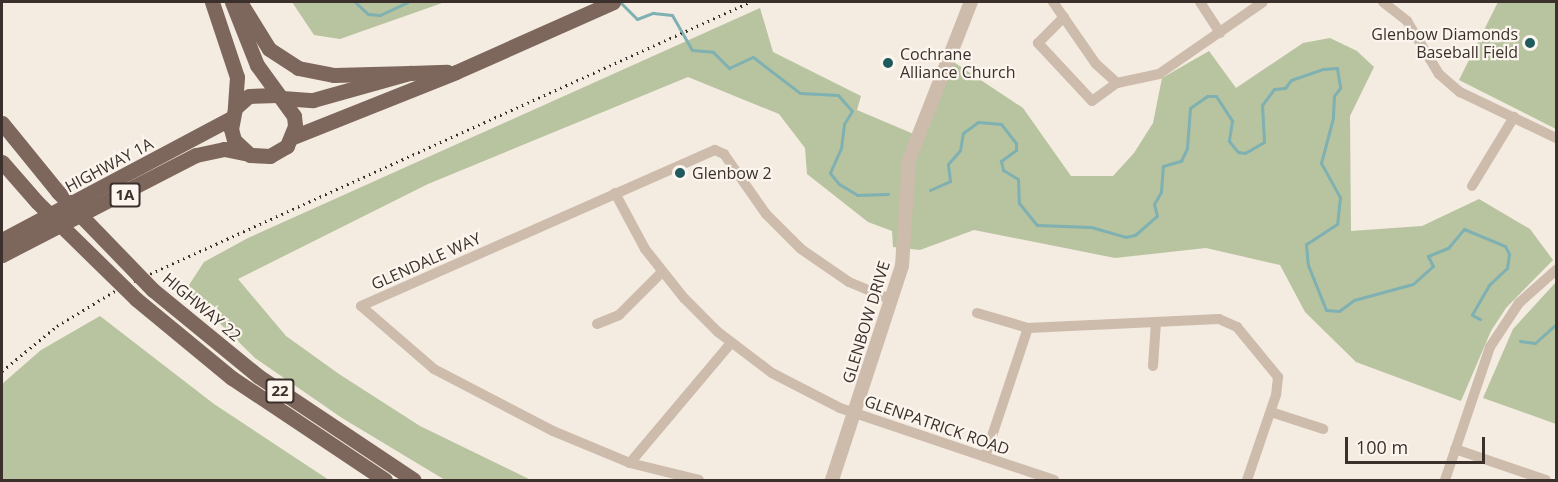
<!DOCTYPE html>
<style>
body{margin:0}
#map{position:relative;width:1558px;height:482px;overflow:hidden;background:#f4ebe1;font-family:"Open Sans",sans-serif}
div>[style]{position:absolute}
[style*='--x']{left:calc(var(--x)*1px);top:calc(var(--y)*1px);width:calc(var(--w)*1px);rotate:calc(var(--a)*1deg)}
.green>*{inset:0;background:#b8c4a0}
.stream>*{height:3px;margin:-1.5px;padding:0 1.5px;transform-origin:1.5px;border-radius:1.5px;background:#7fb0b2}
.minor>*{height:10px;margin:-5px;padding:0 5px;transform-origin:5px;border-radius:5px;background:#cdbbac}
.tertiary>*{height:14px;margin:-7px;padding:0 7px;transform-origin:7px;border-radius:7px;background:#cdbbac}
.primary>*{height:15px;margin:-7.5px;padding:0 7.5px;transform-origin:7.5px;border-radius:7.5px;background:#7d675c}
.rail>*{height:3px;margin-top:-1.5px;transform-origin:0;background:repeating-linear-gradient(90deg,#3b302b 0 1.5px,transparent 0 6px)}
.primary-bridge>*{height:15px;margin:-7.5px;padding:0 7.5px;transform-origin:7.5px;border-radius:7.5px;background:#7d675c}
.dots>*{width:16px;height:16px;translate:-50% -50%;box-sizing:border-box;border:3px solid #fbf5ee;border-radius:50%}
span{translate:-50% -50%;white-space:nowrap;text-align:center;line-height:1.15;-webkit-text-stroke:4.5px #fbf5ee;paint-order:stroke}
.shield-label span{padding:2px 4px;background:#fbf5ee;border:2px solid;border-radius:4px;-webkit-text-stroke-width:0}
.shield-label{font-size:15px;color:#3b302b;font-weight:700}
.poi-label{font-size:16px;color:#3b302b}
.right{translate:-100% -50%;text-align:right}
.left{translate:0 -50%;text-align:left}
.street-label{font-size:16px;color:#3b302b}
.frame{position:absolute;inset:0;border:3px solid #3b302b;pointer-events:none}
.scale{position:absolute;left:1345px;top:437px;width:140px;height:27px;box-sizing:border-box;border:3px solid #3b302b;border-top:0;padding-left:8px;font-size:18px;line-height:21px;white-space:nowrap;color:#3b302b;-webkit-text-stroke:4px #fbf5ee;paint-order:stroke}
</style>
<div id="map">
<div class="green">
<div style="clip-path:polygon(292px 2px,445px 2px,340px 39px,314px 35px)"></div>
<div style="clip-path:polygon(1498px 2px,1556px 2px,1556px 129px,1459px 80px)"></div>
<div style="clip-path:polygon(760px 8px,773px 52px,861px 96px,857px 110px,916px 135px,946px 57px,1023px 108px,1071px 176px,1113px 176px,1134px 153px,1153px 123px,1162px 78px,1209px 51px,1236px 88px,1303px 43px,1330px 38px,1357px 51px,1374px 67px,1350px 116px,1351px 231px,1422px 226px,1479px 199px,1530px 229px,1553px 260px,1506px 308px,1491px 331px,1461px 401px,1356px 362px,1305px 312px,1280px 265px,1206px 248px,1115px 258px,974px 230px,920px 250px,893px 247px,892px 231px,868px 222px,807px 174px,805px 148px,779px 114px,688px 77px,428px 184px,238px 279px,286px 336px,339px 374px,420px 426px,531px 480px,445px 480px,342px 418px,255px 358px,192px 296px,189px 285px,204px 262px,248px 238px)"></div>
<div style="clip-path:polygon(1556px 282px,1556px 424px,1483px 398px,1513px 329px)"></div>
<div style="clip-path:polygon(100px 316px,214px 404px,329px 480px,2px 480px,2px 384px,41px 350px)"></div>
</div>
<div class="stream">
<div style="--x:355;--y:2;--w:18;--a:43"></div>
<div style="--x:368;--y:14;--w:12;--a:5"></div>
<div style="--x:380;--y:15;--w:31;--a:-25"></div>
<div style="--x:620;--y:2;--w:24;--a:45"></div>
<div style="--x:637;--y:19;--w:17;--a:-21"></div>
<div style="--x:653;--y:13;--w:19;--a:6"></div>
<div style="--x:672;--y:15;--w:40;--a:60.3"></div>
<div style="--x:692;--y:50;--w:21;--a:5"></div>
<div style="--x:713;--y:52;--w:23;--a:45"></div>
<div style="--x:729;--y:68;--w:26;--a:-25"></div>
<div style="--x:753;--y:57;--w:59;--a:37.5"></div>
<div style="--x:800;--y:93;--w:38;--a:3"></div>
<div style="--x:838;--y:95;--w:21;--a:49"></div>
<div style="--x:852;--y:111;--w:15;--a:122"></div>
<div style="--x:844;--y:124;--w:24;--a:97"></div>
<div style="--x:841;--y:148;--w:27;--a:114"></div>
<div style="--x:830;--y:173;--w:14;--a:51"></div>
<div style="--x:839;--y:184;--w:21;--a:31"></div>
<div style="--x:857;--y:195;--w:31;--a:-2"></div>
<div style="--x:930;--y:190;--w:22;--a:-24"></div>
<div style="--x:950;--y:181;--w:17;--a:-97"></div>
<div style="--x:948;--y:164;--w:18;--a:-49"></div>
<div style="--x:960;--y:150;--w:17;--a:-80"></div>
<div style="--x:963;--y:133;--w:19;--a:-36"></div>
<div style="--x:978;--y:122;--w:23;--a:5"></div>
<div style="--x:1001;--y:124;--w:24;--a:52"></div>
<div style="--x:1016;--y:143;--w:7;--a:90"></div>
<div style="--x:1016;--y:150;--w:19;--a:144"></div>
<div style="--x:1001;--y:161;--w:9;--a:77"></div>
<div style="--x:1003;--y:170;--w:17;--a:31"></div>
<div style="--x:1018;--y:179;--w:24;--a:88"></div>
<div style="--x:1019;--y:203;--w:28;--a:51"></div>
<div style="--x:1037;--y:225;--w:54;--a:2.1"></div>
<div style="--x:1091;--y:227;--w:35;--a:16"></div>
<div style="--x:1125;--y:237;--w:10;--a:-11"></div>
<div style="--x:1135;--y:235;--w:29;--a:-41"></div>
<div style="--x:1157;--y:216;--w:12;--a:-104"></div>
<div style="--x:1154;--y:204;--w:14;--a:-60"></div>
<div style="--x:1161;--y:192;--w:26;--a:-86"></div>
<div style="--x:1163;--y:166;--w:19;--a:-16"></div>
<div style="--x:1181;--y:161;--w:14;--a:-65"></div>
<div style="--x:1187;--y:148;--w:40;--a:-85.7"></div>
<div style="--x:1190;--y:108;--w:21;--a:-35"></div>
<div style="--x:1207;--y:96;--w:9;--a:0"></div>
<div style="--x:1216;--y:96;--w:30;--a:57"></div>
<div style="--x:1232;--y:121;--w:20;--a:99"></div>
<div style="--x:1229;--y:141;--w:14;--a:51"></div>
<div style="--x:1238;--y:152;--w:7;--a:8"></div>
<div style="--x:1245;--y:153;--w:22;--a:-30"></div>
<div style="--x:1264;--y:142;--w:37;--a:-93"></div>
<div style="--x:1262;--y:105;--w:20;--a:-53"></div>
<div style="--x:1274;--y:89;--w:11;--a:-5"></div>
<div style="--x:1285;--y:88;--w:10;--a:-53"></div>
<div style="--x:1291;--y:80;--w:34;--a:-19"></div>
<div style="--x:1323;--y:69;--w:14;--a:-4"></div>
<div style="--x:1337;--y:68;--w:20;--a:81"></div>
<div style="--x:1340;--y:88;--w:10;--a:127"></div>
<div style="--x:1334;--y:96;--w:22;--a:93"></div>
<div style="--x:1333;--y:118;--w:47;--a:104.9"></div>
<div style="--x:1321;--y:163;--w:39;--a:61"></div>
<div style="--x:1340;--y:197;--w:27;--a:96"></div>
<div style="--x:1337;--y:224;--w:37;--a:147"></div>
<div style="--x:1306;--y:244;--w:21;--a:85"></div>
<div style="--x:1308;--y:265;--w:48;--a:68.2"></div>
<div style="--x:1326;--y:310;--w:13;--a:4"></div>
<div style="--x:1339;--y:311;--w:19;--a:-36"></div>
<div style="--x:1354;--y:300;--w:61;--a:-15.2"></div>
<div style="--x:1413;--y:284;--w:27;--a:-42"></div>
<div style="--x:1433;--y:266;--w:11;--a:-117"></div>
<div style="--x:1428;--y:256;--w:22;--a:-22"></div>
<div style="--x:1448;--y:248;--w:25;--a:-50"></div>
<div style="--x:1464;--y:229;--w:44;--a:22.5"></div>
<div style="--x:1505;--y:246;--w:9;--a:63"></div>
<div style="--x:1509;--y:254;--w:14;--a:98"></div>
<div style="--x:1507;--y:268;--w:25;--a:137"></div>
<div style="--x:1489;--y:285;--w:34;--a:120"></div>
<div style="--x:1472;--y:315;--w:9;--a:27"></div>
<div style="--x:1520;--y:341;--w:15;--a:8"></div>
<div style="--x:1535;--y:343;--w:28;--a:-42"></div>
</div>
<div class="minor">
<div style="--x:1053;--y:2;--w:75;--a:55.3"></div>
<div style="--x:1096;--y:64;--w:28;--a:42"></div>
<div style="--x:1117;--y:83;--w:43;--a:-12.1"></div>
<div style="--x:1159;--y:74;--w:126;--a:-34.7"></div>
<div style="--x:1200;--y:2;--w:37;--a:57"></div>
<div style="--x:1383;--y:2;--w:31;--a:38"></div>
<div style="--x:1407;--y:21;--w:62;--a:58.9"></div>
<div style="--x:1439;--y:74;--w:28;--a:41"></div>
<div style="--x:1460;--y:92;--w:106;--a:25.6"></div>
<div style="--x:1064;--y:17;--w:37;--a:135"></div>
<div style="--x:1038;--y:43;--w:79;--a:47"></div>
<div style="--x:1092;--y:101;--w:31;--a:-36"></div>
<div style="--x:1472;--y:186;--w:81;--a:-58.7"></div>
<div style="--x:615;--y:193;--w:64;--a:61.8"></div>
<div style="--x:645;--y:249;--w:63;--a:51.5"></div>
<div style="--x:684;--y:298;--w:48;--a:45"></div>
<div style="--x:718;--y:332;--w:68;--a:37.2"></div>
<div style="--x:772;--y:373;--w:76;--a:27.2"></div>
<div style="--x:840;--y:408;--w:226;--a:18.6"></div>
<div style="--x:977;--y:313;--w:53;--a:16.4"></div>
<div style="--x:597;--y:324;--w:24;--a:-22"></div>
<div style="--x:619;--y:315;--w:61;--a:-45"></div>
<div style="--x:731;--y:343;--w:157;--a:130.1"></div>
<div style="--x:630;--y:463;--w:83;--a:-157.4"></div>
<div style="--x:553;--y:431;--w:134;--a:-152.5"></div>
<div style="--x:434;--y:369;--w:96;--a:-139.2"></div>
<div style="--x:361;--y:306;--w:387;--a:-23.8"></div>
<div style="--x:715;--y:150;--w:10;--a:24"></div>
<div style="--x:724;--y:154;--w:73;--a:55"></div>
<div style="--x:766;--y:214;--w:49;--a:45"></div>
<div style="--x:801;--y:249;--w:58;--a:34.5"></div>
<div style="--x:849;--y:282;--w:47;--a:22.7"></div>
<div style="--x:1153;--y:366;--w:44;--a:-86.1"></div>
<div style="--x:1271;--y:412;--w:55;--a:18.1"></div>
<div style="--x:1455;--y:449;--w:96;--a:18.8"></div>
<div style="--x:985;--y:457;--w:136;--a:-71.6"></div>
<div style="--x:1028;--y:328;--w:191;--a:-2.7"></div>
<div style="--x:1219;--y:319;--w:20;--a:24"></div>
<div style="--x:1237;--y:327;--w:65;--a:50.6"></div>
<div style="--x:1278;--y:377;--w:18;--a:96"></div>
<div style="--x:1276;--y:395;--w:90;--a:108.8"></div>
<div style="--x:630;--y:463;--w:71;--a:13.8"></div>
<div style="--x:1445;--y:480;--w:140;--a:-71.3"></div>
<div style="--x:1490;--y:347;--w:53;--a:-56.6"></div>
<div style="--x:1519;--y:303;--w:50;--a:-41.7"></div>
</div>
<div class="tertiary">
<div style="--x:832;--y:480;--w:225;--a:-71.9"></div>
<div style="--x:902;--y:266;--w:106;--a:-86.2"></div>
<div style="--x:909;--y:160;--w:170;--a:-68.6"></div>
</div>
<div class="primary">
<div style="--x:212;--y:2;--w:79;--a:71.6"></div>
<div style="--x:237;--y:77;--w:31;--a:94"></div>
<div style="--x:232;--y:2;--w:68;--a:68.4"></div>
<div style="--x:257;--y:65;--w:63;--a:54"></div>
<div style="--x:294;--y:116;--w:10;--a:84"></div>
<div style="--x:295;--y:126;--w:22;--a:112"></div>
<div style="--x:287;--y:146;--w:20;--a:150"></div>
<div style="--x:270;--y:156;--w:20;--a:-177"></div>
<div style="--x:250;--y:155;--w:22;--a:-137"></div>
<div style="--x:234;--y:140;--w:11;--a:-105"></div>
<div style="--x:231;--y:129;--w:21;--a:-79"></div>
<div style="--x:235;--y:108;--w:18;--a:-41"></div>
<div style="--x:249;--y:96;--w:28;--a:-2"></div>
<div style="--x:240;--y:2;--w:55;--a:58.3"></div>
<div style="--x:269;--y:49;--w:35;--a:33"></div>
<div style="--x:298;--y:68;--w:37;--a:11"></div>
<div style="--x:334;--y:75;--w:76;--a:-1.5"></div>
<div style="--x:282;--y:98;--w:31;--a:4"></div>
<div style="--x:313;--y:100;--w:101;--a:-15.6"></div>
<div style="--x:410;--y:73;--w:37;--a:-2"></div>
<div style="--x:2;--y:123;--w:89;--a:50.9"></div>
<div style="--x:293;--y:137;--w:175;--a:-21.7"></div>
<div style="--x:456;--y:72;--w:172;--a:-24"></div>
<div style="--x:2;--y:162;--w:53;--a:48.8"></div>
<div style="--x:2;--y:240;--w:259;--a:-28"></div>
<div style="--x:2;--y:255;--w:218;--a:-27.3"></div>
<div style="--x:196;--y:155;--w:29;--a:-12"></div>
<div style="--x:224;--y:149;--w:25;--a:11"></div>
<div style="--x:153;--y:290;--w:136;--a:39.3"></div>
<div style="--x:258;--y:376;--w:187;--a:33.7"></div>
<div style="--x:136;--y:299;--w:124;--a:39.5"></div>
<div style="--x:232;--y:378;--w:184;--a:33.7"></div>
</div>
<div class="rail">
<div style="--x:2;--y:371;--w:71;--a:-39.3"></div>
<div style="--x:57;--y:326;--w:77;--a:-31.2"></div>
<div style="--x:123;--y:286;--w:688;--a:-24.37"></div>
</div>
<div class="primary-bridge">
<div style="--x:58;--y:192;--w:136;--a:45.9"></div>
<div style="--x:37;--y:202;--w:139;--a:44.4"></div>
</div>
<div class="dots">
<div style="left:1530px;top:43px;background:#1f5a5e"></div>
<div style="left:888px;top:63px;background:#1f5a5e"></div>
<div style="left:680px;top:173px;background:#1f5a5e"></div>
</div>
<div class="shield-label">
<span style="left:125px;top:195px">1A</span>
<span style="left:280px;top:391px">22</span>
</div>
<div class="poi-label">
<span class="right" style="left:1518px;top:43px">Glenbow Diamonds<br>Baseball Field</span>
<span class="left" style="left:900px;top:63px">Cochrane<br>Alliance Church</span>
<span class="left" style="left:692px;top:173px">Glenbow 2</span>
</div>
<div class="street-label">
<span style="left:109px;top:165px;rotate:-28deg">HIGHWAY 1A</span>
<span style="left:426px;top:261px;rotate:-24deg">GLENDALE WAY</span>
<span style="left:202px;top:307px;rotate:40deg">HIGHWAY 22</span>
<span style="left:866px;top:322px;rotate:-73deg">GLENBOW DRIVE</span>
<span style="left:937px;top:425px;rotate:19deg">GLENPATRICK ROAD</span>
</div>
<div class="frame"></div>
<div class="scale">100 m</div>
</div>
